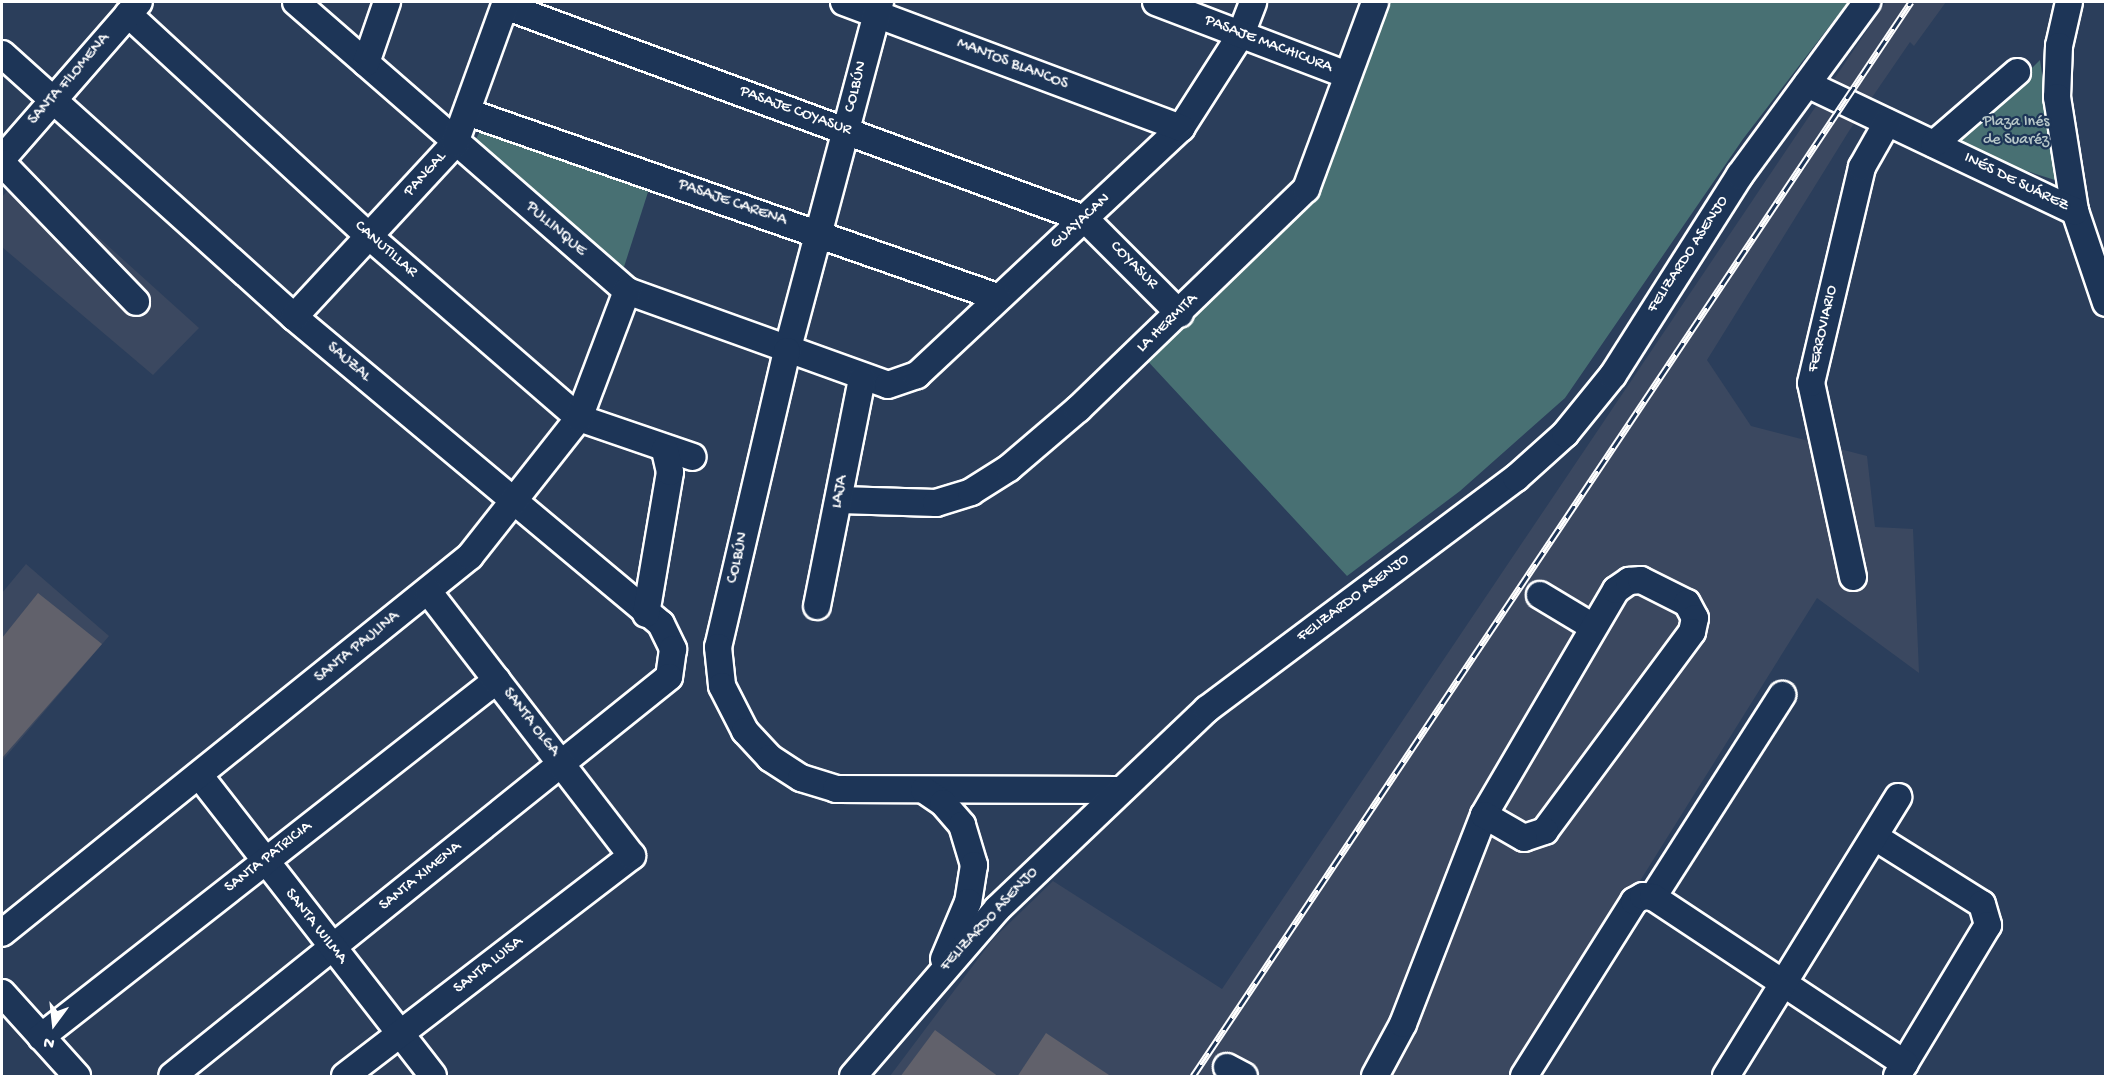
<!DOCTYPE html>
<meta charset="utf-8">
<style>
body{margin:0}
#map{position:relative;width:2107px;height:1078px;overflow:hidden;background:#2b3e5b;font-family:"Gochi Hand",sans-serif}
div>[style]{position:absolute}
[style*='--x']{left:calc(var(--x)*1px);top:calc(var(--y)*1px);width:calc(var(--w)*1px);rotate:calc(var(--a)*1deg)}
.built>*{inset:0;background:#3b4860}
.green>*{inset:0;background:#487073}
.building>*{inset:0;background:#61616b}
.roads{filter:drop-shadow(2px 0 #fff) drop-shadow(-2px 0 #fff) drop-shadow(0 2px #fff) drop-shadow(0 -2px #fff)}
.minor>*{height:26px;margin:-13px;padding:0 13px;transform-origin:13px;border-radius:13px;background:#1d3557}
.rail>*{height:7px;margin-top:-3.5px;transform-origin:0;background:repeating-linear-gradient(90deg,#1d3557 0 14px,#fff 0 28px);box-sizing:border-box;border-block:2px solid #fff}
span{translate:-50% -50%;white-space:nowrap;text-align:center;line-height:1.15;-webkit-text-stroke:4.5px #1d3557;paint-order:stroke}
.street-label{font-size:16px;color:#fff}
.park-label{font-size:16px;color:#b6c6c7}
.frame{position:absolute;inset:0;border:3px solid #fff;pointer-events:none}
.north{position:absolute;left:24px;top:994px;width:60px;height:60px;-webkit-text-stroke:4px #1d3557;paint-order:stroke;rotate:195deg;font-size:16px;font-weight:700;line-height:24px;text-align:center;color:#fff}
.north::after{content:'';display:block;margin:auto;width:21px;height:27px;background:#fff;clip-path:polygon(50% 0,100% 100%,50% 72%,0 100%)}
</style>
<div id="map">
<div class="built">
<div style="clip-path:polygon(1886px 2px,1946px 2px,1914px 46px,1910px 42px,1849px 131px,1707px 360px,1751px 426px,1867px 456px,1875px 527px,1913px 529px,1919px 673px,1817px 598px,1518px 1076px,890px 1076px,993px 939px,1053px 881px,1222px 989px)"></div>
<div style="clip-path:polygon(25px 171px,199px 328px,153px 375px,2px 247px,2px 197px)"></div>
<div style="clip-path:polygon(26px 564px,109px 636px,2px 761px,2px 593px)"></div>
</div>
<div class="green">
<div style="clip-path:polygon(1381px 2px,1848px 2px,1743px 139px,1565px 398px,1460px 491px,1347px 576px,1143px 356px,1308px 196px)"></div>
<div style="clip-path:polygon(2040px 60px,2058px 181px,1952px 147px)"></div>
<div style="clip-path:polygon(481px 129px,649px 189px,623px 270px,474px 143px)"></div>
</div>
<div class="building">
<div style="clip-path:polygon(38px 593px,102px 644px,2px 758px,2px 638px)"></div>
<div style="clip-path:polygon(935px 1030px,999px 1077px,900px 1077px)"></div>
<div style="clip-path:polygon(1046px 1033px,1112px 1077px,1017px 1077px)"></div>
</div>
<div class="roads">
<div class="minor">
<div style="--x:296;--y:2;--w:439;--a:41.1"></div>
<div style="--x:627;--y:291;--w:277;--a:19.8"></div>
<div style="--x:888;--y:385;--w:31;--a:-19"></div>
<div style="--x:917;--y:375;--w:362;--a:-43.1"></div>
<div style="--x:1181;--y:128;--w:112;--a:-57.4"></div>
<div style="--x:1241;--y:34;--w:34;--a:-69"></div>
<div style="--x:844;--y:2;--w:360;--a:20.5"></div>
<div style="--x:880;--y:2;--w:361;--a:104.9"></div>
<div style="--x:787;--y:351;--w:304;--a:103.1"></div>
<div style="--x:718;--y:647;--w:39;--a:84"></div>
<div style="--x:722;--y:686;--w:51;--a:62.9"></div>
<div style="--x:745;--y:731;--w:37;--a:47"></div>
<div style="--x:770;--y:758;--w:37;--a:33"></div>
<div style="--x:801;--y:778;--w:37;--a:17"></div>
<div style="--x:836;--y:789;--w:282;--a:0.2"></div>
<div style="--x:1156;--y:2;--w:204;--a:20.9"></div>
<div style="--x:2069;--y:2;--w:45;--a:102.8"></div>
<div style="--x:2059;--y:46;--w:51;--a:92.2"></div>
<div style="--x:2057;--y:97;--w:115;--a:81"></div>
<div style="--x:2075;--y:211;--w:97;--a:71.4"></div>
<div style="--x:505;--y:6;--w:618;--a:20.17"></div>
<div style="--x:1085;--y:219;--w:134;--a:45"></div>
<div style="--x:128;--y:14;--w:329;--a:42.7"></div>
<div style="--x:370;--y:237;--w:276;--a:40.9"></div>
<div style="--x:579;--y:418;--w:120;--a:18.9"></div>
<div style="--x:2;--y:54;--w:393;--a:42"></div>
<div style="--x:294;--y:317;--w:478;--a:39.9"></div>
<div style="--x:661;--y:624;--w:28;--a:64"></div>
<div style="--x:673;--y:649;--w:28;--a:98"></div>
<div style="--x:669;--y:677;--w:637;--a:141.24"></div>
<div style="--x:366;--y:63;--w:65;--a:-71"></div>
<div style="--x:1807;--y:84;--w:297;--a:25.4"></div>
<div style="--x:467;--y:112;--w:561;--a:19.24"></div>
<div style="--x:1934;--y:144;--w:110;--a:-40.9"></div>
<div style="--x:2;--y:159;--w:208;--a:-48.9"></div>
<div style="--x:2;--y:163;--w:193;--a:46"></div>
<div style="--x:294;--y:317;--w:237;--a:-47.2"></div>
<div style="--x:455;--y:143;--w:150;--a:-70.1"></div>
<div style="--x:840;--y:500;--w:96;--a:1.8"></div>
<div style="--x:936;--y:503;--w:37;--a:-17"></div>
<div style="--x:971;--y:492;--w:45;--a:-32.3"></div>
<div style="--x:1009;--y:468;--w:91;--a:-40.5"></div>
<div style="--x:1078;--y:409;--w:317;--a:-44"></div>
<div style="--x:1306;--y:189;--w:199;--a:-69.7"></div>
<div style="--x:1853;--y:577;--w:198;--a:-102.2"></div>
<div style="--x:1811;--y:383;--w:222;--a:-76.7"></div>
<div style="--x:1862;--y:167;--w:51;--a:-60.4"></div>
<div style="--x:1540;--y:595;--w:62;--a:31.1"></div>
<div style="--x:817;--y:606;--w:232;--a:-78.8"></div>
<div style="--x:646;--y:614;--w:144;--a:-80.4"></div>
<div style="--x:670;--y:472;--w:23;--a:-103"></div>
<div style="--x:199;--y:775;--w:381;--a:52.1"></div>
<div style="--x:924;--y:790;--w:23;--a:34"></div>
<div style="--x:943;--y:803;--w:29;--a:49"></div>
<div style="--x:962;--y:825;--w:42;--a:73.3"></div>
<div style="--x:974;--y:865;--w:37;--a:99"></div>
<div style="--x:968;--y:902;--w:62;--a:112.8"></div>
<div style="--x:1875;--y:837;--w:126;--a:32.1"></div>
<div style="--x:1982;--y:904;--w:22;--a:74"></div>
<div style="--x:1988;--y:925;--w:176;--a:121.1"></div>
<div style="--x:1653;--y:897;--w:240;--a:-57.4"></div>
<div style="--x:2;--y:933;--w:601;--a:-38.85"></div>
<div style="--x:470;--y:556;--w:176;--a:-51.7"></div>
<div style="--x:579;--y:418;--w:136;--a:-69.3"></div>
<div style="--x:2;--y:993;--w:112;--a:47.9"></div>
<div style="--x:41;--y:1037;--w:579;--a:-38.06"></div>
<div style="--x:1227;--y:1067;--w:19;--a:28"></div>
<div style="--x:345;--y:1076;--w:362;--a:-37.5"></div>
<div style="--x:632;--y:856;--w:334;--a:-127.6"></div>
<div style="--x:853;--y:1076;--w:221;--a:-49.2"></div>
<div style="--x:997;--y:909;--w:290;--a:-43.6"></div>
<div style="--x:1207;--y:709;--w:386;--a:-36.8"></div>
<div style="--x:1516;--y:478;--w:66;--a:-41.9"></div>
<div style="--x:1565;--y:434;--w:76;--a:-50.9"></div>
<div style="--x:1613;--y:375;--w:237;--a:-57.6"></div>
<div style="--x:1740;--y:175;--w:215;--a:-53.7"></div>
<div style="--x:1375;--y:1076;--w:59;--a:-61.7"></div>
<div style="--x:1403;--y:1024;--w:224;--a:-68.8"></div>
<div style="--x:1484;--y:815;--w:261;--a:-59.6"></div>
<div style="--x:1616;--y:590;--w:16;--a:-35"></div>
<div style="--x:1629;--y:581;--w:12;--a:-5"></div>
<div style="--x:1641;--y:580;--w:51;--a:26.6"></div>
<div style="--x:1687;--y:603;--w:17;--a:62"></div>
<div style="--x:1695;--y:618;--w:14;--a:102"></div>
<div style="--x:1692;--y:632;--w:247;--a:126.5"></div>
<div style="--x:1545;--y:831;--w:22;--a:162"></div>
<div style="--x:1524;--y:838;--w:46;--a:-150.1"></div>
<div style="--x:1524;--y:1076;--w:207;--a:-57.8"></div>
<div style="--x:1634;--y:901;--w:10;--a:-29"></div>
<div style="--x:1643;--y:896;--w:10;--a:6"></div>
<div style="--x:1653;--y:897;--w:302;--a:33.5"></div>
<div style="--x:1726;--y:1076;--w:328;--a:-58.3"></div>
</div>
</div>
<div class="rail">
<div style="--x:1193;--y:1076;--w:1292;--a:-56.24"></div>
</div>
<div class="street-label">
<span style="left:1268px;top:45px;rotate:21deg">PASAJE MACHICURA</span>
<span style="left:1012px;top:65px;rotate:21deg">MANTOS BLANCOS</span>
<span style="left:70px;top:80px;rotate:-49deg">SANTA FILOMENA</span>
<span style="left:857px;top:87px;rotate:-76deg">COLBÚN</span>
<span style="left:795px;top:112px;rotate:20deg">PASAJE COYASUR</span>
<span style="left:426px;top:175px;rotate:-48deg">PANGAL</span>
<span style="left:2016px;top:183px;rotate:26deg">INÉS DE SUÁREZ</span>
<span style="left:732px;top:204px;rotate:19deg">PASAJE CARENA</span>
<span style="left:1081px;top:222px;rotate:-42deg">GUAYACAN</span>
<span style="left:555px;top:230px;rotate:41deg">PULLINQUE</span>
<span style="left:385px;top:250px;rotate:41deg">CANUTILLAR</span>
<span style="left:1689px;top:255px;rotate:-57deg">FELIZARDO ASENJO</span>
<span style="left:1133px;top:266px;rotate:45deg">COYASUR</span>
<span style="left:1168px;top:324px;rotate:-44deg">LA HERMITA</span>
<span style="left:1824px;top:329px;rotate:-77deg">FERROVIARIO</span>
<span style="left:348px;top:363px;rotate:40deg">SAUZAL</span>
<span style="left:841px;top:492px;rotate:-79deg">LAJA</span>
<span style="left:739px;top:558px;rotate:-77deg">COLBÚN</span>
<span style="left:1354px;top:599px;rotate:-37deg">FELIZARDO ASENJO</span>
<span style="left:358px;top:648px;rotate:-39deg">SANTA PAULINA</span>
<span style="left:530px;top:723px;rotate:52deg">SANTA OLGA</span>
<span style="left:269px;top:858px;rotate:-38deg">SANTA PATRICIA</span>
<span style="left:421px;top:877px;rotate:-39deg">SANTA XIMENA</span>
<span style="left:990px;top:920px;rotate:-47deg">FELIZARDO ASENJO</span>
<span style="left:315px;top:927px;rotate:52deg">SANTA WILMA</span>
<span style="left:489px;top:966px;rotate:-38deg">SANTA LUISA</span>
</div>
<div class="park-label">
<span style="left:2016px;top:132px">Plaza Inés<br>de Suaréz</span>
</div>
<div class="frame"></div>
<div class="north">N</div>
</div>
